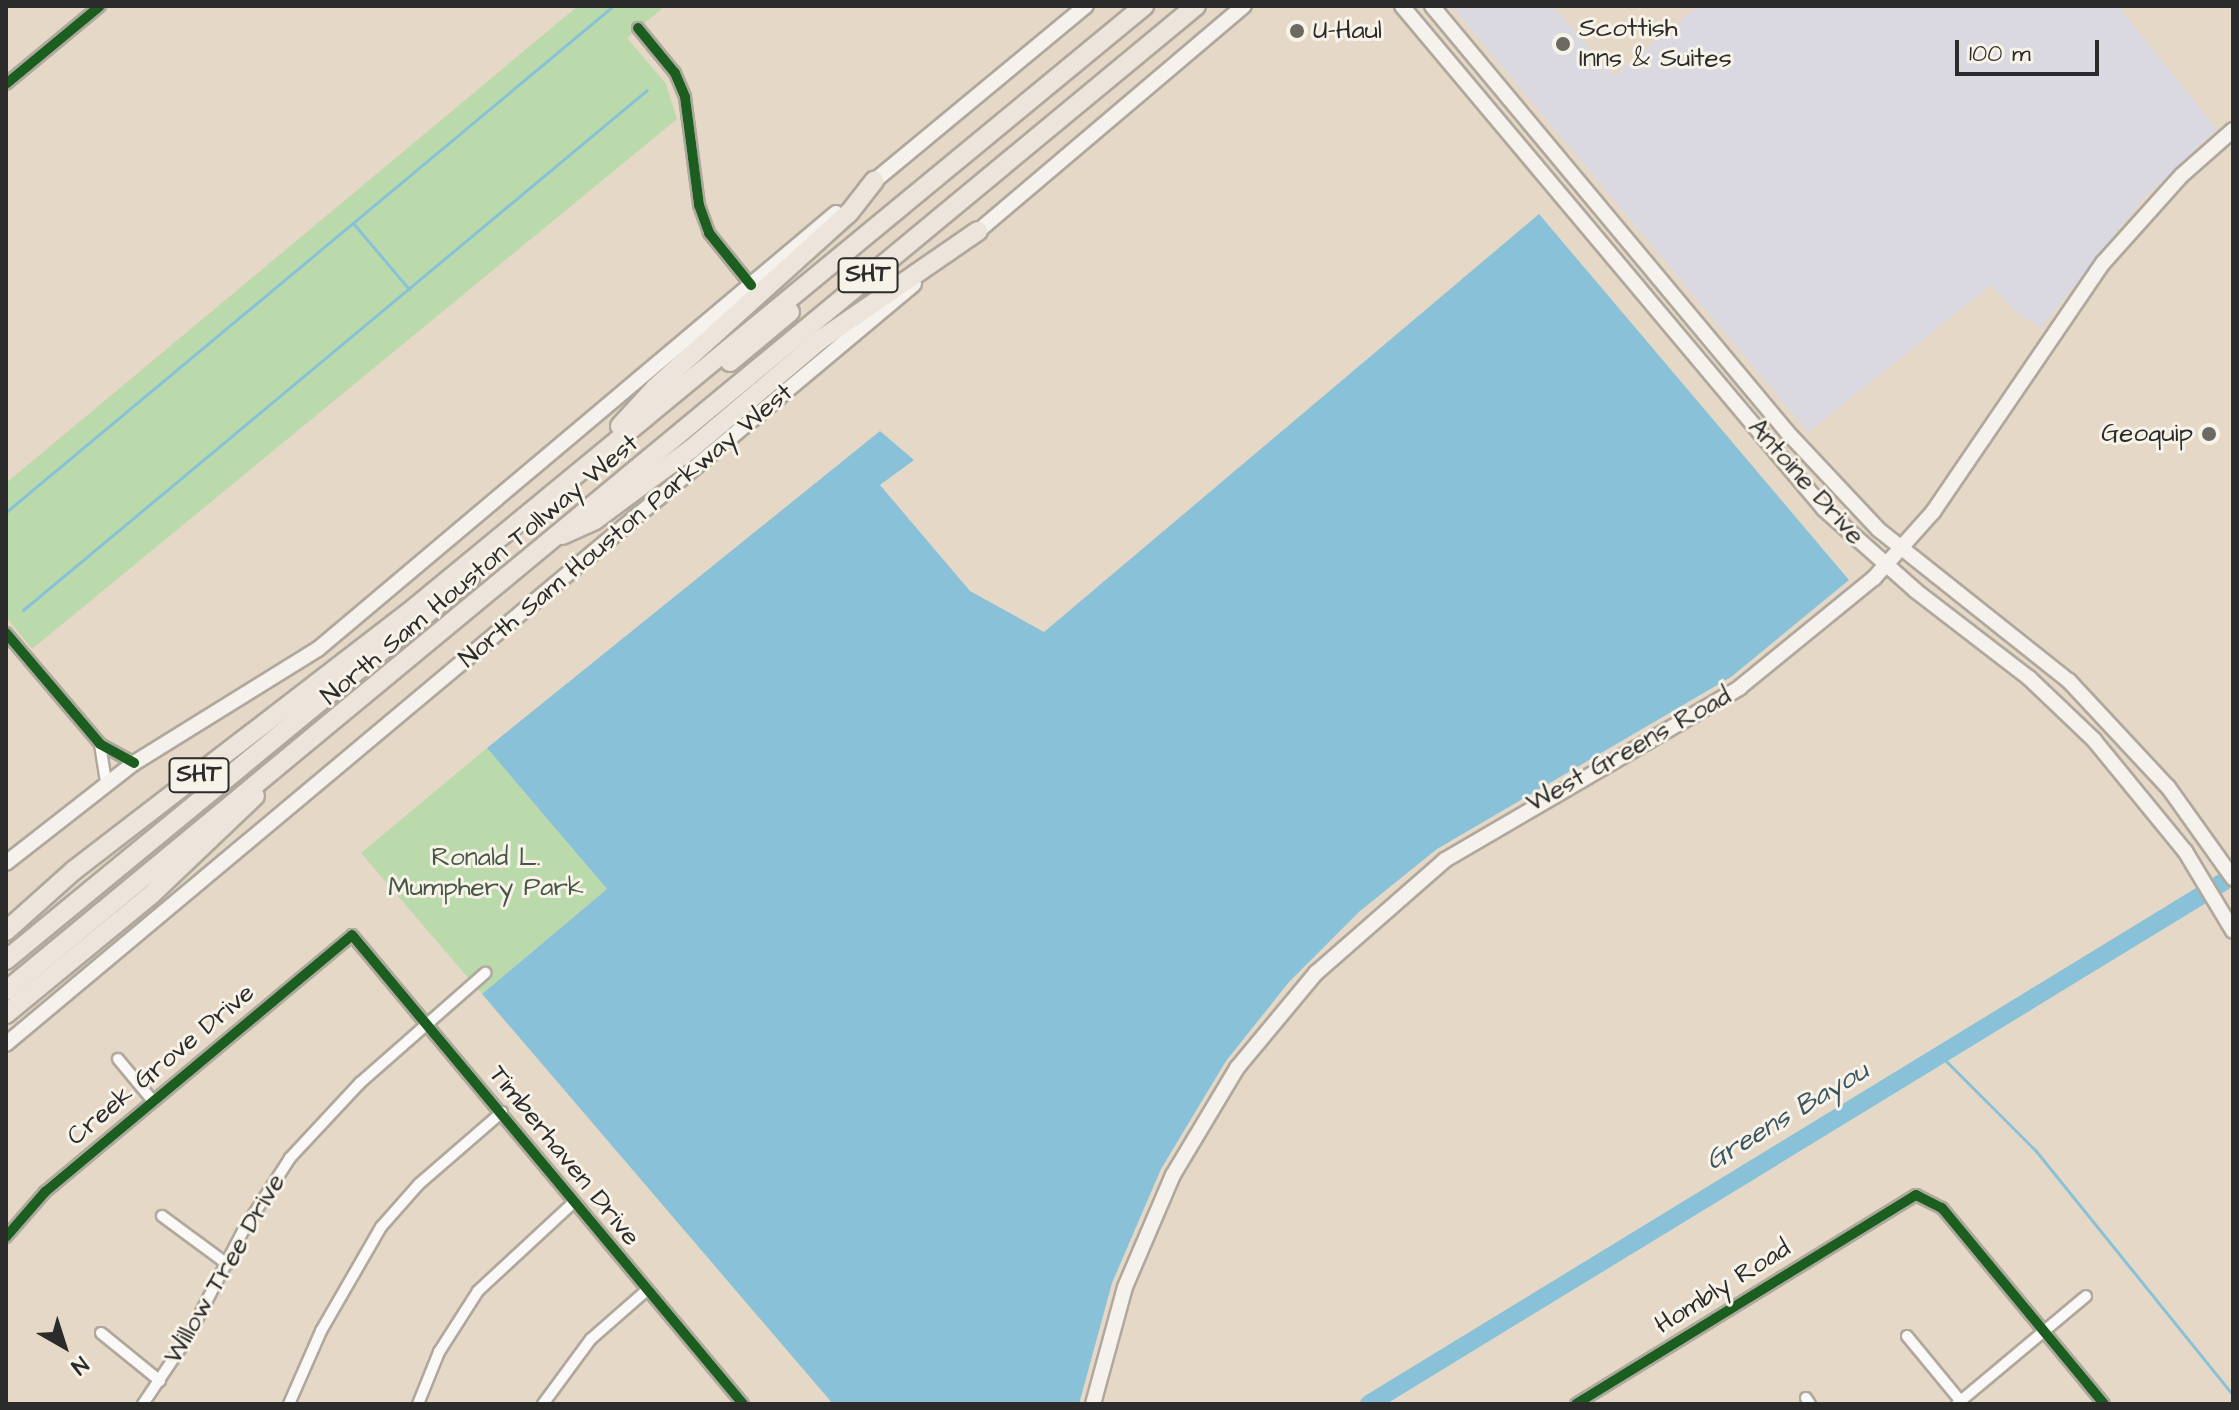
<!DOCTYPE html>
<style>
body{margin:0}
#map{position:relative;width:2239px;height:1410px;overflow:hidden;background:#e5d8c7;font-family:"Architects Daughter",sans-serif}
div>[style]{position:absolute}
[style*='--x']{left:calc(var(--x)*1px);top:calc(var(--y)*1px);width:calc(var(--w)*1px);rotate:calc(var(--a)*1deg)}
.built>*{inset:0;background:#dad9e2}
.green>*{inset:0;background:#badaab}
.water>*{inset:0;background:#89c2d8}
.stream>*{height:3px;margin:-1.5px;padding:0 1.5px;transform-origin:1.5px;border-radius:1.5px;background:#89c2d8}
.river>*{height:18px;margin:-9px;padding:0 9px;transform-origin:9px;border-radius:9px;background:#89c2d8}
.roads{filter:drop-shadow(2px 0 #b0a89d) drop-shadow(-2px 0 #b0a89d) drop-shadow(0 2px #b0a89d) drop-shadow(0 -2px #b0a89d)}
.minor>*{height:10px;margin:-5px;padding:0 5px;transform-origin:5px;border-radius:5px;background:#fbf9f7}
.secondary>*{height:14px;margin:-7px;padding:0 7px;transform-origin:7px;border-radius:7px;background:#f5f1ec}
.motorway>*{height:18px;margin:-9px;padding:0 9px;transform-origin:9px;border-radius:9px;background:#ede4db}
.cycleway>*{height:10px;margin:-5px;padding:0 5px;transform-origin:5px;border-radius:5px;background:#1b5e20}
.dots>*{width:22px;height:22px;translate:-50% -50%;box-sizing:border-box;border:4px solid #f7f3e8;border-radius:50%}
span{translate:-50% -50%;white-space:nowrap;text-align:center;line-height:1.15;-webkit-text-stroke:6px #f7f3e8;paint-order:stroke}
.shield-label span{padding:2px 6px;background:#f7f3e8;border:2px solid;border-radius:6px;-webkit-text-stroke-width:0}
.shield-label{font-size:24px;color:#2b2b2b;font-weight:700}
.poi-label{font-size:26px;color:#2b2b2b}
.left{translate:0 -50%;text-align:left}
.right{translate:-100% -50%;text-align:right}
.street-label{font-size:26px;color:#2b2b2b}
.park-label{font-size:26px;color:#465745}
.water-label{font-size:28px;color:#3c5561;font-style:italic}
.frame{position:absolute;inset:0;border:8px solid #2b2b2b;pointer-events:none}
.north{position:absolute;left:24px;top:1306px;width:80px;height:80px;-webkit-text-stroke:6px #f7f3e8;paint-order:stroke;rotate:141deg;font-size:22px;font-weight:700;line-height:32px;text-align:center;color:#2b2b2b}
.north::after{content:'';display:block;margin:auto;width:28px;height:36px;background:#2b2b2b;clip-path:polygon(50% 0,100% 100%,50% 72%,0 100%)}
.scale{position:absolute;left:1955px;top:40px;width:144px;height:36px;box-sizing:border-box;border:4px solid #2b2b2b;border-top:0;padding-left:10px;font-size:24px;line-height:28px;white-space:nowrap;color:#2b2b2b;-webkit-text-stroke:6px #f7f3e8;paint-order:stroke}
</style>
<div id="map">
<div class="built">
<div style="clip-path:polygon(1452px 6px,1553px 6px,1614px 76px,1698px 6px,2118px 6px,2217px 129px,2143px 199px,2041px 328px,2015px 311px,1991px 285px,1808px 432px)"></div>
</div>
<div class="green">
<div style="clip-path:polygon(578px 6px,665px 6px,627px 38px,666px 84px,677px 119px,32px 649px,6px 617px,6px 483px)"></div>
<div style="clip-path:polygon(487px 748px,607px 889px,482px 994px,361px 853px)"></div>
</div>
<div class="water">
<div style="clip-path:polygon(1539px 214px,1849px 580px,1731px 677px,1437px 849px,1360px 911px,1289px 982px,1226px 1061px,1161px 1169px,1112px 1283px,1079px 1404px,833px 1404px,482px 994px,607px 889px,487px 748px,880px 431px,914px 460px,880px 485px,970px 591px,1044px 632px)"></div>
</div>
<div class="stream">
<div style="--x:353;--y:223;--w:87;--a:49.7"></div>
<div style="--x:6;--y:512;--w:790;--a:-39.81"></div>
<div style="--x:23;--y:610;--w:812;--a:-39.81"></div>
<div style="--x:1940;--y:1055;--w:136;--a:45"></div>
<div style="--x:2036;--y:1151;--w:314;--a:51.1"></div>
</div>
<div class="river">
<div style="--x:1369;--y:1404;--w:1013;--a:-31.43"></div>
</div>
<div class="roads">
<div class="minor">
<div style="--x:638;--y:28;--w:58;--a:50.6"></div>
<div style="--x:675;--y:73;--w:26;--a:67"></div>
<div style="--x:685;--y:97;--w:109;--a:82.6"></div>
<div style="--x:699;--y:205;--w:30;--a:70"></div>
<div style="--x:709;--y:233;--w:67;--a:51.1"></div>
<div style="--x:6;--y:84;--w:122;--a:-39.7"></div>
<div style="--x:6;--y:633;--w:145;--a:49.7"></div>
<div style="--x:100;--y:744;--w:39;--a:29"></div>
<div style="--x:100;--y:744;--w:39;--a:81"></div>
<div style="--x:118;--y:1059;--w:55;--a:50.2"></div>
<div style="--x:162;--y:1216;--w:81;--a:36.4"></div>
<div style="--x:6;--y:1237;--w:60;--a:-49.1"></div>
<div style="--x:45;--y:1192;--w:400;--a:-39.9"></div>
<div style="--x:352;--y:935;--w:611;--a:50.18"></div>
<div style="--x:101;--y:1333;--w:76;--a:39.1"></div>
<div style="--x:1907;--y:1336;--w:88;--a:50.5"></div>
<div style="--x:1806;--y:1398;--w:7;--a:56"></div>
<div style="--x:143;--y:1404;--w:81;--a:-56.1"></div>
<div style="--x:188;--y:1337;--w:119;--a:-62.6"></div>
<div style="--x:243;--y:1231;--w:87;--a:-57.2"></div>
<div style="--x:290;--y:1158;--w:103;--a:-47"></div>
<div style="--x:360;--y:1083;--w:167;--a:-41.3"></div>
<div style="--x:289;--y:1404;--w:80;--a:-66.3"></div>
<div style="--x:321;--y:1331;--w:120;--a:-60"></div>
<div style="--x:381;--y:1227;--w:57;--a:-48.5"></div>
<div style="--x:419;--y:1184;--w:110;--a:-40.9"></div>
<div style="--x:418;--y:1404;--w:56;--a:-68"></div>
<div style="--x:439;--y:1352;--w:72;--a:-57.4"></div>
<div style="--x:478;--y:1291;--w:129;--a:-42.8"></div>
<div style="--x:543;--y:1404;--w:81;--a:-53.6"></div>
<div style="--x:591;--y:1339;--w:74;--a:-41.2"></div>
<div style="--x:1576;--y:1404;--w:399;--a:-31.6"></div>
<div style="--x:1916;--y:1195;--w:29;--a:27"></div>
<div style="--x:1942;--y:1208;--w:254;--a:50.4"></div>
<div style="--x:1957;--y:1404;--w:168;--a:-39.9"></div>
</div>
<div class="secondary">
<div style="--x:1402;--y:6;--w:657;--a:50"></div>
<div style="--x:1824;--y:509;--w:123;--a:41.7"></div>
<div style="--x:1916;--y:591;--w:143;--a:37.6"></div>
<div style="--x:2029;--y:678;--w:90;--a:43.6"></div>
<div style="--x:2094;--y:740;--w:144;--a:50.7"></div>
<div style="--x:2185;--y:851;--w:93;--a:59"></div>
<div style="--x:1432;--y:6;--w:555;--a:50.19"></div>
<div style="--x:1787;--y:432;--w:134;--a:46.8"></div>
<div style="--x:1879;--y:530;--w:243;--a:38.5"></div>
<div style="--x:2069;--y:681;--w:145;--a:47"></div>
<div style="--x:2168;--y:787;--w:112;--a:54.5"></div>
<div style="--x:867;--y:187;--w:284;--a:-39.6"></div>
<div style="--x:970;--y:238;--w:359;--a:-40.3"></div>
<div style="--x:6;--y:863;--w:162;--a:-38"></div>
<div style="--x:134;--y:763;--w:216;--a:-31.8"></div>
<div style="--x:318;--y:649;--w:677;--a:-40.09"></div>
<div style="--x:6;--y:1044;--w:1184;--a:-39.93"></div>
<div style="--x:1093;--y:1404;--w:121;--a:-74.7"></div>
<div style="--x:1125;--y:1287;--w:122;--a:-66.8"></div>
<div style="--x:1173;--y:1175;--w:125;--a:-59.1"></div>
<div style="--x:1237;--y:1068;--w:124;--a:-50.3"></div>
<div style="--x:1316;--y:973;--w:171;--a:-41.2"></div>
<div style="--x:1445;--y:860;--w:341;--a:-30.3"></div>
<div style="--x:1739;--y:688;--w:174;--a:-39.2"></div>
<div style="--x:1874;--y:578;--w:89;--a:-48.2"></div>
<div style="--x:1933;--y:512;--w:301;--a:-55.7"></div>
<div style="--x:2103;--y:263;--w:118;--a:-48.1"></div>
<div style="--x:2182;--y:175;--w:68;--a:-41.4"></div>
</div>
<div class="motorway">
<div style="--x:730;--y:362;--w:78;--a:-39.8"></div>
<div style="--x:620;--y:426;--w:52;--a:-47.4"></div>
<div style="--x:655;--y:388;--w:261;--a:-42.1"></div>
<div style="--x:849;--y:213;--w:41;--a:-52"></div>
<div style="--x:562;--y:535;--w:36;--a:-24"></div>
<div style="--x:595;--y:520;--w:119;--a:-36.5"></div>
<div style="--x:691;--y:449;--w:169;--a:-40.2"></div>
<div style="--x:820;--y:340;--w:192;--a:-34.6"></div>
<div style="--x:6;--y:931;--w:90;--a:-41.8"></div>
<div style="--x:73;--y:871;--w:429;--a:-37.6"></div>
<div style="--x:413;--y:609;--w:948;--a:-39.52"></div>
<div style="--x:6;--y:960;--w:601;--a:-39.46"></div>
<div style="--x:6;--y:991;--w:1545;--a:-39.62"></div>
<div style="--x:6;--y:1014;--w:189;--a:-39.4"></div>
<div style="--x:152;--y:894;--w:142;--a:-43.6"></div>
</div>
</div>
<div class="cycleway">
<div style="--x:638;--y:28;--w:58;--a:50.6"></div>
<div style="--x:675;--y:73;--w:26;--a:67"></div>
<div style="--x:685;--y:97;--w:109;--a:82.6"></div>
<div style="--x:699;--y:205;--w:30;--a:70"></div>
<div style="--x:709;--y:233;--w:67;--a:51.1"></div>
<div style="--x:6;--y:84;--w:122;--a:-39.7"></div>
<div style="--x:6;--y:633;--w:145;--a:49.7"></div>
<div style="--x:100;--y:744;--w:39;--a:29"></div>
<div style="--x:6;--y:1237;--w:60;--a:-49.1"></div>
<div style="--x:45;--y:1192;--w:400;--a:-39.9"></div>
<div style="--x:352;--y:935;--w:611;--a:50.18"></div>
<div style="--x:1576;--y:1404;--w:399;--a:-31.6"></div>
<div style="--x:1916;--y:1195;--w:29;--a:27"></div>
<div style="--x:1942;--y:1208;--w:254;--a:50.4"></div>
</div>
<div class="dots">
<div style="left:1297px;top:31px;background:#6c6862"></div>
<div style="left:1563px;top:44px;background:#6c6862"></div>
<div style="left:2209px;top:434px;background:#6c6862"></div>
</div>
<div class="shield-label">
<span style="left:868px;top:275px">SHT</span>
<span style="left:199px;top:775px">SHT</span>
</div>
<div class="poi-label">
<span class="left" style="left:1579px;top:44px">Scottish<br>Inns &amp; Suites</span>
<span class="left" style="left:1313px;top:31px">U-Haul</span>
<span class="right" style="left:2193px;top:434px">Geoquip</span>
</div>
<div class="street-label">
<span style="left:1806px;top:482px;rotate:48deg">Antoine Drive</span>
<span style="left:626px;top:526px;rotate:-40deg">North Sam Houston Parkway West</span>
<span style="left:480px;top:570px;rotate:-40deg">North Sam Houston Tollway West</span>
<span style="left:1629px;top:750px;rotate:-29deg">West Greens Road</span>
<span style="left:161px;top:1065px;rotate:-40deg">Creek Grove Drive</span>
<span style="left:564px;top:1156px;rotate:51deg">Timberhaven Drive</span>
<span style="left:225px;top:1269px;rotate:-60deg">Willow Tree Drive</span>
<span style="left:1723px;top:1287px;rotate:-32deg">Hombly Road</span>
</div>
<div class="park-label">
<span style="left:486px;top:873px">Ronald L.<br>Mumphery Park</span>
</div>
<div class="water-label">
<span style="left:1787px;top:1116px;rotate:-31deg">Greens Bayou</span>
</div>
<div class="frame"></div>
<div class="north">N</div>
<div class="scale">100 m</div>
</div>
